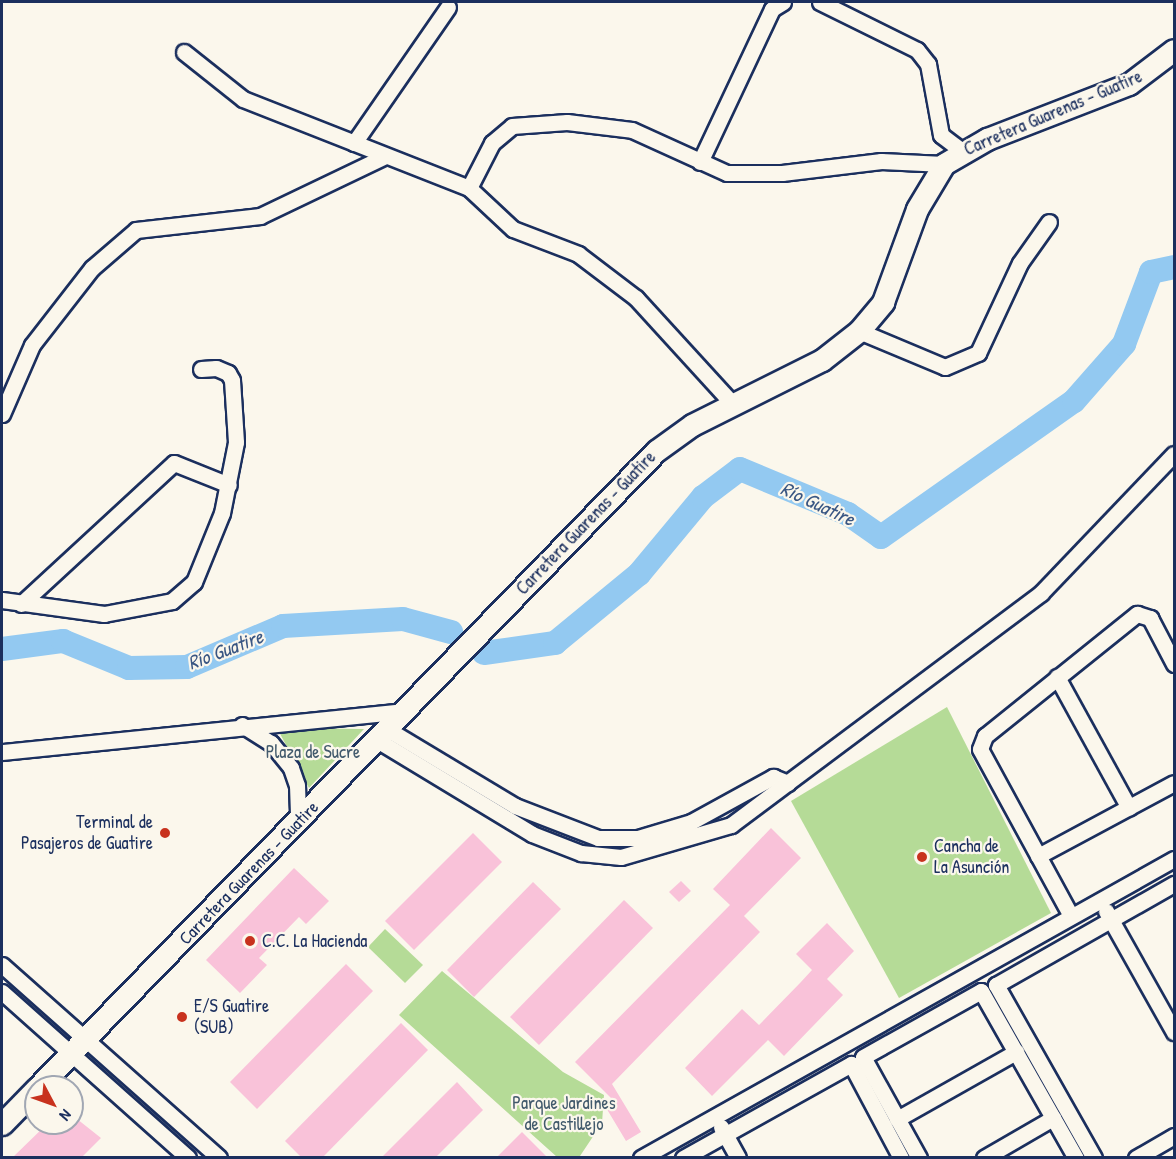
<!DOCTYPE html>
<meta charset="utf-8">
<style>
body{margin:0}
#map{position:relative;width:1176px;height:1159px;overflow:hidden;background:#fbf7ec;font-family:"Patrick Hand",sans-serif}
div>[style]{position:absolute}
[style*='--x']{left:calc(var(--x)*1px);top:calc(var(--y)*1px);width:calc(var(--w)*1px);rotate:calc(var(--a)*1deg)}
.green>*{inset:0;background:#b5db97}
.river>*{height:24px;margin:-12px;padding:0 12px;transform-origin:12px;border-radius:12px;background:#93c9f1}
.building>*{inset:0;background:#f9c2d9}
.roads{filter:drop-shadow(2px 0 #1b2f5e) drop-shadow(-2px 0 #1b2f5e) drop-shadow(0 2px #1b2f5e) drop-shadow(0 -2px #1b2f5e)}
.minor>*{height:15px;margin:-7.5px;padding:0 7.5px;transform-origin:7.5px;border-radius:7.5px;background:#fbf7ec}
.secondary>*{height:21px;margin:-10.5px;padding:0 10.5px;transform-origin:10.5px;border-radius:10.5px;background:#fbf7ec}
.dots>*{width:16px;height:16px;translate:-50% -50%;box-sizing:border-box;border:3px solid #fbf7ec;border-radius:50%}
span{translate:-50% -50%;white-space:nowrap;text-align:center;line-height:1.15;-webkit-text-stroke:4.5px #fbf7ec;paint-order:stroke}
.street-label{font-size:18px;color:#1b2f5e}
.park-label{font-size:18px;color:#425a6c}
.poi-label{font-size:18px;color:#1b2f5e}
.right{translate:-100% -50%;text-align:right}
.left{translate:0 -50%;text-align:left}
.water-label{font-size:20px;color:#395683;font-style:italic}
.frame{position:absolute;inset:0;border:3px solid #1b2f5e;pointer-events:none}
.north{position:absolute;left:24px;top:1075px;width:60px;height:60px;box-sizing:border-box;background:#fbf7ec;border:2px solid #a1a7b3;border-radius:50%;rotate:131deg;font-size:16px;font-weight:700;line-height:24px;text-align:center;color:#1b2f5e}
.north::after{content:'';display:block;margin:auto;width:21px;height:27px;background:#c8321e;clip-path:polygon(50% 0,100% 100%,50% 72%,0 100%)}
</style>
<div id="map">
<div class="green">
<div style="clip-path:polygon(947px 707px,1051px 913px,899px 998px,791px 801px)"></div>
<div style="clip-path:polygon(277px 728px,364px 729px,309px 788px)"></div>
<div style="clip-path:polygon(385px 929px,423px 965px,405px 983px,368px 947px)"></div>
<div style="clip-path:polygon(442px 971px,563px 1072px,604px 1095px,602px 1123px,580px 1156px,557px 1157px,399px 1015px)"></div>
</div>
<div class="river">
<div style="--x:2;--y:649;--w:62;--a:-7.5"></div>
<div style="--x:63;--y:641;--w:71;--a:22.2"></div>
<div style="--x:129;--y:668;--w:58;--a:-1"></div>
<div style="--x:187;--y:667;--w:104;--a:-23.1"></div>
<div style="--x:283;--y:626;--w:120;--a:-3.3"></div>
<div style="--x:403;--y:619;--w:50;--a:15.2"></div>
<div style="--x:484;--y:653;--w:72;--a:-8"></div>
<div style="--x:555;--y:643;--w:109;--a:-39.4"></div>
<div style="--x:639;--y:574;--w:100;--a:-50.3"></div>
<div style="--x:703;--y:497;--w:46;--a:-37.1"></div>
<div style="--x:740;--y:469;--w:117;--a:22.6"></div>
<div style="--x:848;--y:514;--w:40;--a:34.9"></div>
<div style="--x:881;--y:537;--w:236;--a:-35.2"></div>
<div style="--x:1074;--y:401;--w:76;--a:-48.7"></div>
<div style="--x:1124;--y:344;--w:77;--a:-69.4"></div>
<div style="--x:1151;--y:272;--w:24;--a:-12"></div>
</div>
<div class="building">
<div style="clip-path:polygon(771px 828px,801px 858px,744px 916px,760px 932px,612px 1084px,641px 1132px,626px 1141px,605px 1106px,613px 1100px,575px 1062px,730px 905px,713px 889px)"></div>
<div style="clip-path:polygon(473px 833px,502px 862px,414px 950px,385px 921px)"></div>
<div style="clip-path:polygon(294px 868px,329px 901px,306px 924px,299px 917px,259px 958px,267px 965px,240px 993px,206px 960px)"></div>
<div style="clip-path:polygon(681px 881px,691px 891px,679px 902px,669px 892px)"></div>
<div style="clip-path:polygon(533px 882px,561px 909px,474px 997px,447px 970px)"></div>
<div style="clip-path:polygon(624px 900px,653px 928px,539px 1045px,510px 1017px)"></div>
<div style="clip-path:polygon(827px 923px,854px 951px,827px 979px,843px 995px,784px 1056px,768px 1040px,712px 1096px,685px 1068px,742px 1009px,759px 1025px,800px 983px,812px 970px,796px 954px)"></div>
<div style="clip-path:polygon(346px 964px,373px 991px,257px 1109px,230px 1082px)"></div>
<div style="clip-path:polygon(401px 1023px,428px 1050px,322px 1158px,302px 1158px,285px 1141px)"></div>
<div style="clip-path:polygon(457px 1082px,483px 1110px,435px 1158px,381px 1158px)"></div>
<div style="clip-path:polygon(72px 1115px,101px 1138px,81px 1158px,12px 1158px,48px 1123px,72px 1123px)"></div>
<div style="clip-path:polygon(522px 1132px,548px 1158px,496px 1158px)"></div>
</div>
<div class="roads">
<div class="minor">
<div style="--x:820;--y:2;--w:108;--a:26.3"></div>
<div style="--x:917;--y:50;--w:18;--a:52"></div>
<div style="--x:928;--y:64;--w:72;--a:79.6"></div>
<div style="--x:941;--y:135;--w:26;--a:37"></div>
<div style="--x:184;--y:52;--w:75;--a:38.5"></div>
<div style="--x:243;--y:99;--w:243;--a:21.5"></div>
<div style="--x:469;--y:188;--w:60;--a:43"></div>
<div style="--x:513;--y:229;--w:70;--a:21"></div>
<div style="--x:578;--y:254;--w:73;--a:37.2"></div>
<div style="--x:636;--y:298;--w:142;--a:47.6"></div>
<div style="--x:354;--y:143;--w:165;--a:-55.3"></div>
<div style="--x:700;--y:162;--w:169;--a:-64.8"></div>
<div style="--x:772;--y:9;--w:13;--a:-32"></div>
<div style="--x:469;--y:188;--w:51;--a:-62.9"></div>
<div style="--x:492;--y:143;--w:26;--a:-40"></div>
<div style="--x:512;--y:126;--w:55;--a:-4.2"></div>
<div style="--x:567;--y:122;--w:65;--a:7"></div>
<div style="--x:632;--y:130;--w:104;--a:24.4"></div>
<div style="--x:727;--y:173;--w:55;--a:0"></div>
<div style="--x:782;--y:173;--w:100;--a:-6.9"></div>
<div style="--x:881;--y:161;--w:63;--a:2.7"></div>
<div style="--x:859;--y:331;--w:93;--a:22.7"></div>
<div style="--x:945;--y:367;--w:36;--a:-23"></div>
<div style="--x:978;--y:353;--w:99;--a:-65"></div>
<div style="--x:1020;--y:263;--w:50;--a:-54.7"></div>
<div style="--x:2;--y:414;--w:75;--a:-66.5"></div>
<div style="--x:32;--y:345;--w:98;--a:-52.1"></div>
<div style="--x:92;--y:268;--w:58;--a:-40.8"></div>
<div style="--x:136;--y:230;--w:125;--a:-6.4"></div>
<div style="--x:260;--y:216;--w:139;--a:-25.6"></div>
<div style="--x:2;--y:600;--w:103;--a:7.8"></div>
<div style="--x:104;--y:614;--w:69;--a:-10.8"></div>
<div style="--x:172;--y:601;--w:29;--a:-41"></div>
<div style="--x:194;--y:582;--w:74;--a:-67.9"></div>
<div style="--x:222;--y:513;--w:72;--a:-78.8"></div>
<div style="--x:236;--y:442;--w:62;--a:-93.7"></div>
<div style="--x:232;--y:380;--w:8;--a:-120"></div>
<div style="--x:228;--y:373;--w:13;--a:-157"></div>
<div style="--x:216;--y:368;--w:15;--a:176"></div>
<div style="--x:21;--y:604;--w:208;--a:-42.7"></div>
<div style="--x:174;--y:463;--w:59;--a:21.8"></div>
<div style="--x:1057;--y:677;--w:149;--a:61.2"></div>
<div style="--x:242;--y:725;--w:34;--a:32"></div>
<div style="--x:271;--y:743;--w:32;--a:51"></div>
<div style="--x:291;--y:768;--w:18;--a:71"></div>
<div style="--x:297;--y:785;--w:36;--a:88"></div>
<div style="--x:387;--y:729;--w:149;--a:31"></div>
<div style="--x:515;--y:806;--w:89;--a:21.1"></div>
<div style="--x:598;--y:838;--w:40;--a:0"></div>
<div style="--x:638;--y:838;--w:55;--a:-16.8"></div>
<div style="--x:691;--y:822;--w:94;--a:-28.8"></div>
<div style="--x:773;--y:777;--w:16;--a:22"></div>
<div style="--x:377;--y:740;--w:181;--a:31.2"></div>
<div style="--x:532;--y:834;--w:53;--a:21.2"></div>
<div style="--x:581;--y:853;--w:40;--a:5.7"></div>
<div style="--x:621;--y:857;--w:115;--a:-16.2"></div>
<div style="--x:731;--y:825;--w:387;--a:-36.8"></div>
<div style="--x:1041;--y:593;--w:192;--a:-46.3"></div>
<div style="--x:2;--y:752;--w:405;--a:-5.8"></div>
<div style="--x:1038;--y:856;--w:154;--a:-28.2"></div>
<div style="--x:1106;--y:911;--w:139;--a:60.7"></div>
<div style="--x:1071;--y:916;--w:190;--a:-118.6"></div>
<div style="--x:980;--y:749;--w:14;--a:-69"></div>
<div style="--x:985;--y:736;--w:195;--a:-38.8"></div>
<div style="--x:1137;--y:614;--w:14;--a:17"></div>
<div style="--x:1150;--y:618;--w:52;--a:62.4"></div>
<div style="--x:2;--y:965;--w:290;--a:41.6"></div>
<div style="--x:2;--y:992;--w:249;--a:41.7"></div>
<div style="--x:897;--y:1119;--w:137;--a:-29.4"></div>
<div style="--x:721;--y:1127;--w:35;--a:61"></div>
<div style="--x:641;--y:1158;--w:611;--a:-29.29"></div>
<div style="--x:683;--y:1158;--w:193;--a:-29.2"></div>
<div style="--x:851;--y:1064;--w:106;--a:62"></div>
<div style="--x:919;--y:1158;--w:115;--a:-119"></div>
<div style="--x:863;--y:1057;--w:135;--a:-29.2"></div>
<div style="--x:981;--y:991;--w:192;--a:60.4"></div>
<div style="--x:984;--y:1158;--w:80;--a:-30.1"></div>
<div style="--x:1094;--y:1158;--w:199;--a:-119.5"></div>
<div style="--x:996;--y:985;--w:205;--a:-29.6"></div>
<div style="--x:1136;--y:1158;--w:44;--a:-30.1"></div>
</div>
<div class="secondary">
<div style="--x:38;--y:1087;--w:887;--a:-45.82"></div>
<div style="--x:656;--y:451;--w:44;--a:-35.8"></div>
<div style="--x:692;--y:425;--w:145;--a:-26.6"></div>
<div style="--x:822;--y:360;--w:47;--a:-38.1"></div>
<div style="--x:859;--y:331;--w:38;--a:-50"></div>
<div style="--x:883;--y:302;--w:99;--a:-69.9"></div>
<div style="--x:917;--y:209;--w:52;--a:-59"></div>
<div style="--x:944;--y:164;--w:50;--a:-30.2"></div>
<div style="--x:987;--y:139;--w:152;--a:-21.2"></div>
<div style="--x:1129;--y:84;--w:56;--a:-37.1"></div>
<div style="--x:2;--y:1124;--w:49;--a:-45.8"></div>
</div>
</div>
<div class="dots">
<div style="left:165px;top:833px;background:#c8321e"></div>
<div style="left:922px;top:857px;background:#c8321e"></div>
<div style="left:250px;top:941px;background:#c8321e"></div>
<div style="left:182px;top:1017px;background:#c8321e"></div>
</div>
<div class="street-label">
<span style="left:1053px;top:113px;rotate:-23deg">Carretera Guarenas - Guatire</span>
<span style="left:586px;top:523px;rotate:-46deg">Carretera Guarenas - Guatire</span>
<span style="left:249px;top:873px;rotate:-46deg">Carretera Guarenas - Guatire</span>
</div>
<div class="park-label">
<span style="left:313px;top:752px">Plaza de Sucre</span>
<span style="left:564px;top:1114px">Parque Jardines<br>de Castillejo</span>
</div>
<div class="poi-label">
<span class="right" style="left:153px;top:833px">Terminal de<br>Pasajeros de Guatire</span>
<span class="left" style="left:934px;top:857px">Cancha de<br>La Asunción</span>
<span class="left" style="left:262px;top:941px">C.C. La Hacienda</span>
<span class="left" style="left:194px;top:1017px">E/S Guatire<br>(SUB)</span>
</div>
<div class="water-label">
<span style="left:818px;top:503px;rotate:25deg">Río Guatire</span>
<span style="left:225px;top:649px;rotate:-21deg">Río Guatire</span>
</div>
<div class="frame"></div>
<div class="north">N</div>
</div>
